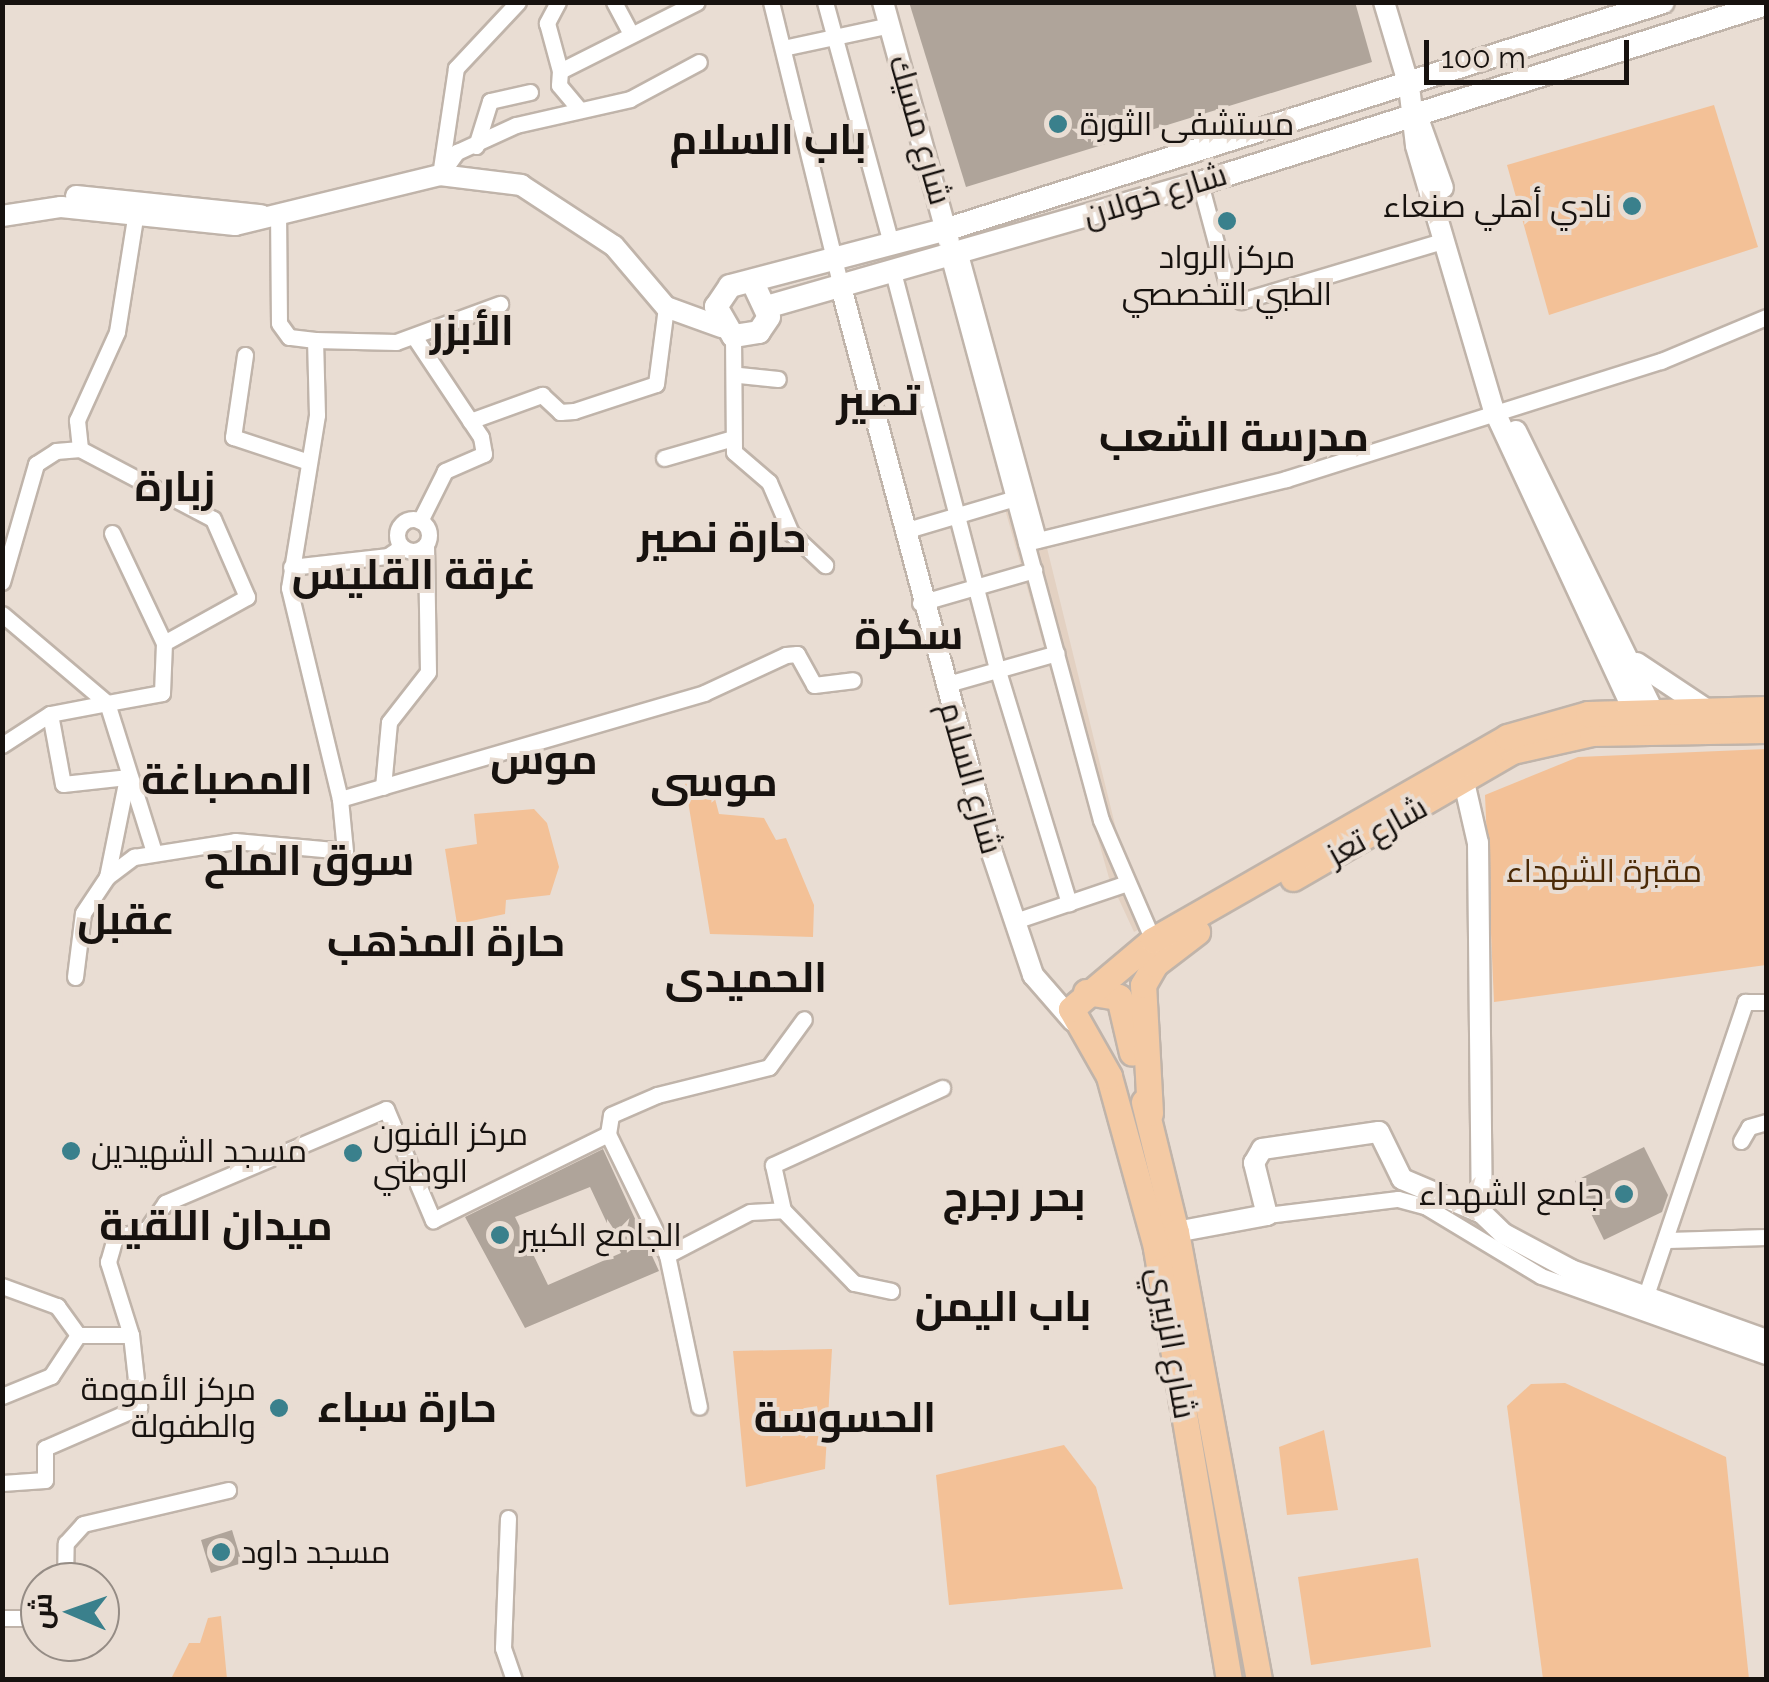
<!DOCTYPE html>
<meta charset="utf-8">
<style>
body{margin:0}
#map{position:relative;width:1769px;height:1682px;overflow:hidden;background:#e9ddd3;font-family:Raleway,Cairo,sans-serif}
div>[style]{position:absolute}
[style*='--x']{left:calc(var(--x)*1px);top:calc(var(--y)*1px);width:calc(var(--w)*1px);rotate:calc(var(--a)*1deg)}
.built>*{inset:0;background:#e3d1c2}
.green>*{inset:0;background:#f3c197}
.building>*{inset:0;background:#afa49a}
.roads{filter:drop-shadow(2px 0 #c0b4aa) drop-shadow(-2px 0 #c0b4aa) drop-shadow(0 2px #c0b4aa) drop-shadow(0 -2px #c0b4aa)}
.minor>*{height:15px;margin:-7.5px;padding:0 7.5px;transform-origin:7.5px;border-radius:7.5px;background:#fff}
.minor>.ring{margin:-7.5px;padding:0;box-sizing:content-box;background:none;border:15px solid #fff;border-radius:50%}
.tertiary>*{height:20px;margin:-10px;padding:0 10px;transform-origin:10px;border-radius:10px;background:#fff}
.secondary>*{height:22px;margin:-11px;padding:0 11px;transform-origin:11px;border-radius:11px;background:#fff}
.primary>*{height:25px;margin:-12.5px;padding:0 12.5px;transform-origin:12.5px;border-radius:12.5px;background:#f4caa4}
.dots>*{width:28px;height:28px;translate:-50% -50%;box-sizing:border-box;border:5px solid #e9ddd3;border-radius:50%}
span{translate:-50% -50%;white-space:nowrap;text-align:center;line-height:1.15;-webkit-text-stroke:8px #e9ddd3;paint-order:stroke}
.poi-label{font-size:32px;color:#17120f}
.left{translate:0 -50%;text-align:left}
.right{translate:-100% -50%;text-align:right}
.street-label{font-size:32px;color:#17120f}
.park-label{font-size:32px;color:#4b2a06}
.district-label{font-size:42px;color:#17120f;font-weight:700}
.frame{position:absolute;inset:0;border:5px solid #17120f;pointer-events:none}
.north{position:absolute;left:20px;top:1562px;width:100px;height:100px;box-sizing:border-box;background:#e9ddd3;border:2px solid #958c85;border-radius:50%;rotate:272deg;font-size:28px;font-weight:700;line-height:40px;text-align:center;color:#17120f}
.north::after{content:'';display:block;margin:auto;width:35px;height:45px;background:#3a808c;clip-path:polygon(50% 0,100% 100%,50% 72%,0 100%)}
.scale{position:absolute;left:1424px;top:40px;width:205px;height:45px;box-sizing:border-box;border:5px solid #17120f;border-top:0;padding-left:12px;font-size:30px;line-height:35px;white-space:nowrap;color:#17120f;-webkit-text-stroke:8px #e9ddd3;paint-order:stroke}
</style>
<div id="map">
<div class="built">
<div style="clip-path:polygon(1034px 495px,1117px 833px,1154px 921px,1134px 932px,1109px 878px,1003px 502px)"></div>
</div>
<div class="green">
<div style="clip-path:polygon(1714px 105px,1758px 247px,1549px 315px,1507px 165px)"></div>
<div style="clip-path:polygon(1766px 749px,1766px 965px,1494px 1002px,1485px 795px,1578px 757px)"></div>
<div style="clip-path:polygon(695px 775px,701px 794px,713px 791px,719px 814px,764px 818px,776px 840px,786px 838px,814px 905px,813px 937px,710px 934px,684px 777px)"></div>
<div style="clip-path:polygon(534px 809px,547px 823px,559px 867px,550px 895px,506px 900px,505px 914px,457px 924px,445px 849px,477px 844px,474px 814px)"></div>
<div style="clip-path:polygon(832px 1349px,825px 1469px,746px 1487px,733px 1351px)"></div>
<div style="clip-path:polygon(1565px 1383px,1726px 1457px,1749px 1679px,1543px 1679px,1507px 1406px,1531px 1384px)"></div>
<div style="clip-path:polygon(1324px 1430px,1338px 1510px,1287px 1515px,1279px 1447px)"></div>
<div style="clip-path:polygon(1064px 1445px,1096px 1487px,1123px 1589px,949px 1605px,936px 1475px)"></div>
<div style="clip-path:polygon(1418px 1558px,1431px 1647px,1311px 1665px,1298px 1577px)"></div>
<div style="clip-path:polygon(221px 1616px,227px 1679px,171px 1679px,189px 1643px,200px 1643px,208px 1618px)"></div>
</div>
<div class="building">
<div style="clip-path:polygon(909px 2px,1355px 2px,1372px 62px,966px 187px)"></div>
<div style="clip-path:polygon(1644px 1147px,1668px 1195px,1662px 1212px,1604px 1240px,1575px 1181px)"></div>
<div style="clip-path:polygon(evenodd,603px 1149px,659px 1271px,525px 1328px,465px 1217px,603px 1149px,590px 1187px,621px 1253px,548px 1285px,515px 1217px,590px 1187px)"></div>
<div style="clip-path:polygon(232px 1530px,242px 1563px,211px 1573px,201px 1540px)"></div>
</div>
<div class="roads">
<div class="minor">
<div style="--x:518;--y:2;--w:91;--a:133.2"></div>
<div style="--x:456;--y:68;--w:108;--a:98.5"></div>
<div style="--x:440;--y:175;--w:29;--a:-54"></div>
<div style="--x:457;--y:152;--w:65;--a:-24.6"></div>
<div style="--x:516;--y:125;--w:117;--a:-12.8"></div>
<div style="--x:630;--y:99;--w:78;--a:-28.2"></div>
<div style="--x:558;--y:2;--w:24;--a:118"></div>
<div style="--x:547;--y:23;--w:50;--a:74.8"></div>
<div style="--x:614;--y:2;--w:32;--a:62"></div>
<div style="--x:771;--y:2;--w:293;--a:76.2"></div>
<div style="--x:825;--y:2;--w:250;--a:74.7"></div>
<div style="--x:783;--y:48;--w:109;--a:-12.1"></div>
<div style="--x:579;--y:109;--w:31;--a:-130"></div>
<div style="--x:559;--y:85;--w:14;--a:-86"></div>
<div style="--x:560;--y:71;--w:153;--a:-26.7"></div>
<div style="--x:476;--y:146;--w:47;--a:-72.7"></div>
<div style="--x:490;--y:101;--w:41;--a:-12.7"></div>
<div style="--x:1200;--y:183;--w:112;--a:75"></div>
<div style="--x:1229;--y:291;--w:16;--a:40"></div>
<div style="--x:1241;--y:301;--w:213;--a:-16.6"></div>
<div style="--x:135;--y:218;--w:115;--a:99"></div>
<div style="--x:117;--y:332;--w:97;--a:114.4"></div>
<div style="--x:77;--y:420;--w:29;--a:84"></div>
<div style="--x:80;--y:449;--w:150;--a:27.8"></div>
<div style="--x:213;--y:519;--w:85;--a:66.4"></div>
<div style="--x:247;--y:597;--w:95;--a:151"></div>
<div style="--x:960;--y:254;--w:296;--a:74.7"></div>
<div style="--x:949;--y:258;--w:582;--a:74.87"></div>
<div style="--x:1101;--y:820;--w:131;--a:66.6"></div>
<div style="--x:893;--y:272;--w:413;--a:75.3"></div>
<div style="--x:998;--y:671;--w:243;--a:73"></div>
<div style="--x:733;--y:336;--w:116;--a:89.5"></div>
<div style="--x:734;--y:452;--w:46;--a:40.6"></div>
<div style="--x:769;--y:482;--w:56;--a:66.7"></div>
<div style="--x:791;--y:533;--w:47;--a:43.3"></div>
<div style="--x:415;--y:338;--w:119;--a:56.3"></div>
<div style="--x:481;--y:437;--w:17;--a:80"></div>
<div style="--x:484;--y:454;--w:43;--a:156.4"></div>
<div style="--x:445;--y:471;--w:56;--a:116.6"></div>
<div style="--x:315;--y:340;--w:81;--a:1.4"></div>
<div style="--x:396;--y:342;--w:111;--a:-20.1"></div>
<div style="--x:245;--y:355;--w:83;--a:98.3"></div>
<div style="--x:233;--y:437;--w:77;--a:18.2"></div>
<div style="--x:739;--y:375;--w:39;--a:6"></div>
<div style="--x:470;--y:421;--w:77;--a:-19.9"></div>
<div style="--x:542;--y:395;--w:25;--a:43"></div>
<div style="--x:560;--y:412;--w:14;--a:-4"></div>
<div style="--x:574;--y:411;--w:86;--a:-18.2"></div>
<div style="--x:656;--y:384;--w:78;--a:-82.6"></div>
<div style="--x:664;--y:458;--w:69;--a:-16.1"></div>
<div class="ring" style="left:397px;top:519px;width:17px;height:17px"></div>
<div style="--x:904;--y:531;--w:113;--a:-16.5"></div>
<div style="--x:112;--y:533;--w:122;--a:64.7"></div>
<div style="--x:164;--y:643;--w:50;--a:92.3"></div>
<div style="--x:162;--y:693;--w:56;--a:169.7"></div>
<div style="--x:107;--y:703;--w:156;--a:72.5"></div>
<div style="--x:1026;--y:543;--w:268;--a:-13.8"></div>
<div style="--x:1286;--y:479;--w:393;--a:-17.5"></div>
<div style="--x:1661;--y:361;--w:114;--a:-22.7"></div>
<div style="--x:291;--y:567;--w:98;--a:-6.5"></div>
<div style="--x:388;--y:556;--w:16;--a:-35"></div>
<div style="--x:2;--y:582;--w:123;--a:-73.9"></div>
<div style="--x:36;--y:464;--w:24;--a:-33"></div>
<div style="--x:56;--y:451;--w:24;--a:-5"></div>
<div style="--x:920;--y:603;--w:119;--a:-16.1"></div>
<div style="--x:2;--y:614;--w:138;--a:40.3"></div>
<div style="--x:944;--y:685;--w:117;--a:-15.8"></div>
<div style="--x:50;--y:714;--w:71;--a:79.5"></div>
<div style="--x:63;--y:784;--w:64;--a:-6.2"></div>
<div style="--x:2;--y:745;--w:57;--a:-32.9"></div>
<div style="--x:50;--y:714;--w:58;--a:-10.9"></div>
<div style="--x:383;--y:787;--w:65;--a:-84.7"></div>
<div style="--x:389;--y:722;--w:63;--a:-52"></div>
<div style="--x:428;--y:672;--w:127;--a:-90.9"></div>
<div style="--x:340;--y:799;--w:379;--a:-16.2"></div>
<div style="--x:704;--y:693;--w:90;--a:-24.9"></div>
<div style="--x:786;--y:655;--w:11;--a:-5"></div>
<div style="--x:797;--y:654;--w:35;--a:61"></div>
<div style="--x:814;--y:685;--w:39;--a:-7"></div>
<div style="--x:107;--y:877;--w:101;--a:-78.6"></div>
<div style="--x:1015;--y:921;--w:115;--a:-18.7"></div>
<div style="--x:75;--y:977;--w:64;--a:-82.9"></div>
<div style="--x:83;--y:913;--w:43;--a:-56.3"></div>
<div style="--x:107;--y:877;--w:34;--a:-37"></div>
<div style="--x:134;--y:857;--w:102;--a:-9"></div>
<div style="--x:235;--y:841;--w:110;--a:5.2"></div>
<div style="--x:345;--y:851;--w:52;--a:-95.5"></div>
<div style="--x:340;--y:799;--w:217;--a:-103.6"></div>
<div style="--x:289;--y:588;--w:175;--a:-80.8"></div>
<div style="--x:317;--y:415;--w:75;--a:-91.5"></div>
<div style="--x:315;--y:340;--w:26;--a:-173"></div>
<div style="--x:289;--y:337;--w:17;--a:-126"></div>
<div style="--x:279;--y:323;--w:105;--a:-90.5"></div>
<div style="--x:608;--y:1134;--w:19;--a:-81"></div>
<div style="--x:611;--y:1115;--w:50;--a:-23.5"></div>
<div style="--x:657;--y:1095;--w:115;--a:-14"></div>
<div style="--x:769;--y:1067;--w:59;--a:-53.9"></div>
<div style="--x:1741;--y:1141;--w:16;--a:-60"></div>
<div style="--x:1749;--y:1127;--w:18;--a:-16"></div>
<div style="--x:783;--y:1210;--w:102;--a:45.8"></div>
<div style="--x:854;--y:1283;--w:38;--a:12"></div>
<div style="--x:1267;--y:1215;--w:132;--a:-7"></div>
<div style="--x:1398;--y:1199;--w:28;--a:15"></div>
<div style="--x:1425;--y:1206;--w:135;--a:31.1"></div>
<div style="--x:1541;--y:1276;--w:239;--a:19.6"></div>
<div style="--x:1668;--y:1240;--w:98;--a:-1.8"></div>
<div style="--x:667;--y:1255;--w:155;--a:78.1"></div>
<div style="--x:2;--y:1286;--w:59;--a:20"></div>
<div style="--x:57;--y:1306;--w:36;--a:54"></div>
<div style="--x:78;--y:1335;--w:53;--a:0"></div>
<div style="--x:131;--y:1335;--w:77;--a:-107.5"></div>
<div style="--x:108;--y:1262;--w:25;--a:-74"></div>
<div style="--x:115;--y:1238;--w:33;--a:-16"></div>
<div style="--x:147;--y:1229;--w:32;--a:-55"></div>
<div style="--x:165;--y:1203;--w:240;--a:-23"></div>
<div style="--x:386;--y:1109;--w:121;--a:67.1"></div>
<div style="--x:433;--y:1220;--w:195;--a:-26.2"></div>
<div style="--x:608;--y:1134;--w:135;--a:64"></div>
<div style="--x:667;--y:1255;--w:93;--a:-27.4"></div>
<div style="--x:750;--y:1212;--w:33;--a:-3"></div>
<div style="--x:783;--y:1210;--w:46;--a:-102.5"></div>
<div style="--x:773;--y:1165;--w:186;--a:-24.5"></div>
<div style="--x:1644;--y:1301;--w:316;--a:-71.3"></div>
<div style="--x:1745;--y:1002;--w:21;--a:0"></div>
<div style="--x:2;--y:1396;--w:53;--a:-22.2"></div>
<div style="--x:51;--y:1376;--w:49;--a:-56.6"></div>
<div style="--x:2;--y:1483;--w:43;--a:-4"></div>
<div style="--x:45;--y:1480;--w:32;--a:-90"></div>
<div style="--x:45;--y:1448;--w:103;--a:-23.6"></div>
<div style="--x:139;--y:1407;--w:72;--a:-96.3"></div>
<div style="--x:508;--y:1518;--w:130;--a:92.2"></div>
<div style="--x:503;--y:1648;--w:34;--a:71"></div>
<div style="--x:65;--y:1582;--w:39;--a:-89"></div>
<div style="--x:66;--y:1543;--w:25;--a:-48"></div>
<div style="--x:83;--y:1524;--w:149;--a:-13.2"></div>
<div style="--x:2;--y:1618;--w:38;--a:0"></div>
</div>
<div class="tertiary">
<div style="--x:883;--y:2;--w:248;--a:74.6"></div>
<div style="--x:1384;--y:2;--w:88;--a:73.4"></div>
<div style="--x:1409;--y:86;--w:60;--a:83.3"></div>
<div style="--x:1416;--y:146;--w:273;--a:73.6"></div>
<div style="--x:1493;--y:408;--w:347;--a:65.1"></div>
<div style="--x:1419;--y:121;--w:71;--a:70.3"></div>
<div style="--x:76;--y:196;--w:186;--a:5.9"></div>
<div style="--x:2;--y:216;--w:60;--a:-8.7"></div>
<div style="--x:61;--y:207;--w:175;--a:5.9"></div>
<div style="--x:235;--y:225;--w:211;--a:-13.7"></div>
<div style="--x:440;--y:175;--w:82;--a:7"></div>
<div style="--x:521;--y:185;--w:111;--a:33.3"></div>
<div style="--x:614;--y:246;--w:80;--a:49.6"></div>
<div style="--x:666;--y:307;--w:59;--a:20"></div>
<div style="--x:841;--y:287;--w:586;--a:75.06"></div>
<div style="--x:992;--y:853;--w:129;--a:71.4"></div>
<div style="--x:1033;--y:975;--w:61;--a:49"></div>
<div style="--x:1516;--y:431;--w:325;--a:63.9"></div>
<div style="--x:1637;--y:663;--w:83;--a:33.7"></div>
<div style="--x:1464;--y:782;--w:63;--a:77.1"></div>
<div style="--x:1478;--y:843;--w:370;--a:89.4"></div>
<div style="--x:1482;--y:1213;--w:30;--a:44"></div>
<div style="--x:1504;--y:1234;--w:76;--a:28.2"></div>
<div style="--x:1571;--y:1270;--w:207;--a:19.7"></div>
<div style="--x:1176;--y:1232;--w:93;--a:-10.6"></div>
<div style="--x:1267;--y:1215;--w:54;--a:-104"></div>
<div style="--x:1254;--y:1163;--w:16;--a:-60"></div>
<div style="--x:1262;--y:1149;--w:118;--a:-8.3"></div>
<div style="--x:1379;--y:1132;--w:52;--a:63.9"></div>
<div style="--x:1402;--y:1179;--w:87;--a:23"></div>
</div>
<div class="secondary">
<div style="--x:754;--y:285;--w:35;--a:65"></div>
<div style="--x:769;--y:317;--w:18;--a:124"></div>
<div style="--x:759;--y:332;--w:26;--a:171"></div>
<div style="--x:733;--y:336;--w:34;--a:-120"></div>
<div style="--x:716;--y:307;--w:25;--a:-56"></div>
<div style="--x:730;--y:286;--w:225;--a:-14.7"></div>
<div style="--x:948;--y:229;--w:750;--a:-17.61"></div>
<div style="--x:770;--y:306;--w:447;--a:-16"></div>
<div style="--x:1200;--y:183;--w:594;--a:-17.55"></div>
</div>
<div class="primary">
<div style="--x:1293;--y:878;--w:253;--a:-30.1"></div>
<div style="--x:1512;--y:751;--w:82;--a:-12.7"></div>
<div style="--x:1592;--y:733;--w:174;--a:-1"></div>
<div style="--x:1086;--y:992;--w:33;--a:9"></div>
<div style="--x:1119;--y:997;--w:57;--a:76.9"></div>
<div style="--x:1144;--y:1102;--w:134;--a:76.2"></div>
<div style="--x:1176;--y:1232;--w:456;--a:79.5"></div>
<div style="--x:1150;--y:1113;--w:128;--a:-93.1"></div>
<div style="--x:1143;--y:985;--w:24;--a:-60"></div>
<div style="--x:1155;--y:964;--w:53;--a:-37.3"></div>
<div style="--x:1229;--y:1680;--w:439;--a:-99.6"></div>
<div style="--x:1156;--y:1247;--w:177;--a:-105.4"></div>
<div style="--x:1109;--y:1076;--w:77;--a:-119.6"></div>
<div style="--x:1071;--y:1009;--w:107;--a:-40.1"></div>
<div style="--x:1153;--y:940;--w:408;--a:-29.8"></div>
<div style="--x:1507;--y:737;--w:84;--a:-15.9"></div>
<div style="--x:1588;--y:714;--w:178;--a:-1.6"></div>
</div>
</div>
<div class="dots">
<div style="left:1058px;top:124px;background:#3a808c"></div>
<div style="left:1632px;top:206px;background:#3a808c"></div>
<div style="left:1227px;top:221px;background:#3a808c"></div>
<div style="left:71px;top:1151px;background:#3a808c"></div>
<div style="left:353px;top:1153px;background:#3a808c"></div>
<div style="left:1624px;top:1194px;background:#3a808c"></div>
<div style="left:500px;top:1235px;background:#3a808c"></div>
<div style="left:279px;top:1408px;background:#3a808c"></div>
<div style="left:221px;top:1552px;background:#3a808c"></div>
</div>
<div class="poi-label">
<span class="left" style="left:1080px;top:124px">مستشفى الثورة</span>
<span class="right" style="left:1612px;top:206px">نادي أهلي صنعاء</span>
<span style="left:1227px;top:276px">مركز الرواد<br>الطبي التخصصي</span>
<span class="left" style="left:373px;top:1153px">مركز الفنون<br>الوطني</span>
<span class="left" style="left:91px;top:1151px">مسجد الشهيدين</span>
<span class="right" style="left:1604px;top:1194px">جامع الشهداء</span>
<span class="left" style="left:520px;top:1235px">الجامع الكبير</span>
<span class="right" style="left:256px;top:1408px">مركز الأمومة<br>والطفولة</span>
<span class="left" style="left:241px;top:1552px">مسجد داود</span>
</div>
<div class="street-label">
<span style="left:920px;top:130px;rotate:74deg">شارع مسيك</span>
<span style="left:1155px;top:195px;rotate:-17deg">شارع خولان</span>
<span style="left:971px;top:778px;rotate:74deg">شارع السلام</span>
<span style="left:1377px;top:831px;rotate:-29deg">شارع تعز</span>
<span style="left:1172px;top:1343px;rotate:80deg">شارع الزبيري</span>
</div>
<div class="park-label">
<span style="left:1604px;top:871px">مقبرة الشهداء</span>
</div>
<div class="district-label">
<span style="left:768px;top:140px">باب السلام</span>
<span style="left:472px;top:331px">الأبزر</span>
<span style="left:878px;top:401px">تصير</span>
<span style="left:1234px;top:437px">مدرسة الشعب</span>
<span style="left:175px;top:487px">زبارة</span>
<span style="left:722px;top:538px">حارة نصير</span>
<span style="left:414px;top:575px">غرقة القليس</span>
<span style="left:909px;top:635px">سكرة</span>
<span style="left:544px;top:760px">موس</span>
<span style="left:227px;top:780px">المصباغة</span>
<span style="left:714px;top:782px">موسى</span>
<span style="left:309px;top:861px">سوق الملح</span>
<span style="left:126px;top:920px">عقبل</span>
<span style="left:446px;top:942px">حارة المذهب</span>
<span style="left:746px;top:978px">الحميدى</span>
<span style="left:1014px;top:1197px">بحر رجرج</span>
<span style="left:216px;top:1226px">ميدان اللقية</span>
<span style="left:1003px;top:1307px">باب اليمن</span>
<span style="left:407px;top:1408px">حارة سباء</span>
<span style="left:845px;top:1418px">الحسوسة</span>
</div>
<div class="frame"></div>
<div class="north">ش</div>
<div class="scale">100 m</div>
</div>
